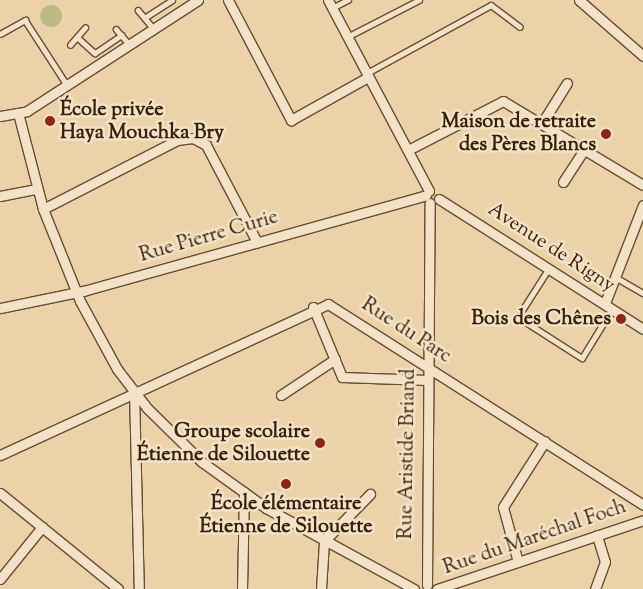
<!DOCTYPE html>
<meta charset="utf-8">
<style>
body{margin:0}
#map{position:relative;width:643px;height:589px;overflow:hidden;background:#ecd2a9;font-family:"Sorts Mill Goudy",serif}
div>[style]{position:absolute}
[style*='--x']{left:calc(var(--x)*1px);top:calc(var(--y)*1px);width:calc(var(--w)*1px);rotate:calc(var(--a)*1deg)}
.green>*{inset:0;background:#bfba83}
.round{border-radius:50%}
.roads{filter:drop-shadow(1px 0 #664c32) drop-shadow(-1px 0 #664c32) drop-shadow(0 1px #664c32) drop-shadow(0 -1px #664c32)}
.service>*{height:4.5px;margin:-2.25px;padding:0 2.25px;transform-origin:2.25px;border-radius:2.25px;background:#f3e2c7}
.minor>*{height:9px;margin:-4.5px;padding:0 4.5px;transform-origin:4.5px;border-radius:4.5px;background:#f3e2c7}
.dots>*{width:14px;height:14px;translate:-50% -50%;box-sizing:border-box;border:2px solid #f3e2c7;border-radius:50%}
span{translate:-50% -50%;white-space:nowrap;text-align:center;line-height:1.15;-webkit-text-stroke:5px #f3e2c7;paint-order:stroke}
.poi-label{font-size:20px;color:#39200a;font-weight:700}
.left{translate:0 -50%;text-align:left}
.right{translate:-100% -50%;text-align:right}
.street-label{font-size:20px;color:#39200a}
</style>
<div id="map">
<div class="green">
<div class="round" style="left:40px;top:5px;width:22px;height:22px"></div>
</div>
<div class="roads">
<div class="service">
<div style="--x:332;--y:8;--w:18;--a:-27"></div>
<div style="--x:138;--y:10;--w:25;--a:50"></div>
<div style="--x:146;--y:17;--w:31;--a:-33"></div>
<div style="--x:116;--y:29;--w:20;--a:49"></div>
<div style="--x:0;--y:34;--w:29;--a:-29"></div>
<div style="--x:25;--y:20;--w:77;--a:57.1"></div>
<div style="--x:77;--y:37;--w:24;--a:42"></div>
<div style="--x:95;--y:53;--w:32;--a:-34"></div>
<div style="--x:347;--y:37;--w:81;--a:-27.2"></div>
<div style="--x:70;--y:45;--w:23;--a:-49"></div>
<div style="--x:367;--y:73;--w:141;--a:-28.7"></div>
<div style="--x:491;--y:5;--w:36;--a:37"></div>
<div style="--x:549;--y:269;--w:52;--a:122.5"></div>
<div style="--x:521;--y:313;--w:9;--a:69"></div>
<div style="--x:524;--y:321;--w:69;--a:32.5"></div>
<div style="--x:582;--y:358;--w:57;--a:-58.5"></div>
<div style="--x:617;--y:278;--w:30;--a:30"></div>
</div>
<div class="minor">
<div style="--x:228;--y:0;--w:136;--a:62.3"></div>
<div style="--x:291;--y:120;--w:88;--a:-29.2"></div>
<div style="--x:328;--y:0;--w:216;--a:62.1"></div>
<div style="--x:579;--y:0;--w:85;--a:41.2"></div>
<div style="--x:18;--y:113;--w:99;--a:75.4"></div>
<div style="--x:43;--y:209;--w:99;--a:68.1"></div>
<div style="--x:80;--y:301;--w:77;--a:61.4"></div>
<div style="--x:117;--y:369;--w:49;--a:52.4"></div>
<div style="--x:147;--y:408;--w:77;--a:44.5"></div>
<div style="--x:202;--y:462;--w:79;--a:35.7"></div>
<div style="--x:266;--y:508;--w:169;--a:28.7"></div>
<div style="--x:0;--y:116;--w:27;--a:-10"></div>
<div style="--x:27;--y:111;--w:204;--a:-33"></div>
<div style="--x:542;--y:123;--w:47;--a:-58"></div>
<div style="--x:408;--y:150;--w:107;--a:-27.3"></div>
<div style="--x:503;--y:101;--w:163;--a:31"></div>
<div style="--x:563;--y:182;--w:38;--a:-57"></div>
<div style="--x:0;--y:196;--w:37;--a:-11"></div>
<div style="--x:439;--y:199;--w:242;--a:32.5"></div>
<div style="--x:43;--y:209;--w:151;--a:-27.2"></div>
<div style="--x:177;--y:140;--w:16;--a:-7"></div>
<div style="--x:193;--y:138;--w:15;--a:28"></div>
<div style="--x:206;--y:145;--w:110;--a:62.3"></div>
<div style="--x:605;--y:303;--w:105;--a:-68.8"></div>
<div style="--x:313;--y:307;--w:76;--a:67.5"></div>
<div style="--x:342;--y:377;--w:85;--a:2"></div>
<div style="--x:0;--y:308;--w:85;--a:-11.6"></div>
<div style="--x:83;--y:291;--w:356;--a:-15.6"></div>
<div style="--x:134;--y:391;--w:198;--a:88.6"></div>
<div style="--x:281;--y:395;--w:65;--a:-33.7"></div>
<div style="--x:0;--y:455;--w:361;--a:-24.7"></div>
<div style="--x:328;--y:304;--w:374;--a:32.5"></div>
<div style="--x:0;--y:493;--w:152;--a:39.1"></div>
<div style="--x:518;--y:562;--w:57;--a:-105.3"></div>
<div style="--x:503;--y:507;--w:78;--a:-57.5"></div>
<div style="--x:0;--y:579;--w:67;--a:-51.1"></div>
<div style="--x:427;--y:585;--w:382;--a:-89.6"></div>
<div style="--x:242;--y:589;--w:97;--a:-88.8"></div>
<div style="--x:321;--y:589;--w:48;--a:-86.4"></div>
<div style="--x:324;--y:541;--w:66;--a:-45.6"></div>
<div style="--x:437;--y:589;--w:217;--a:-18.5"></div>
<div style="--x:595;--y:589;--w:29;--a:-70"></div>
<div style="--x:605;--y:562;--w:28;--a:-107"></div>
</div>
</div>
<div class="dots">
<div style="left:50px;top:121px;background:#8f2418"></div>
<div style="left:606px;top:134px;background:#8f2418"></div>
<div style="left:621px;top:319px;background:#8f2418"></div>
<div style="left:320px;top:443px;background:#8f2418"></div>
<div style="left:286px;top:484px;background:#8f2418"></div>
</div>
<div class="poi-label">
<span class="left" style="left:60px;top:122px">École privée<br>Haya Mouchka Bry</span>
<span class="right" style="left:596px;top:134px">Maison de retraite<br>des Pères Blancs</span>
<span class="right" style="left:611px;top:319px">Bois des Chênes</span>
<span class="right" style="left:310px;top:444px">Groupe scolaire<br>Étienne de Silouette</span>
<span style="left:286px;top:516px">École élémentaire<br>Étienne de Silouette</span>
</div>
<div class="street-label">
<span style="left:209px;top:237px;rotate:-16deg">Rue Pierre Curie</span>
<span style="left:551px;top:248px;rotate:33deg">Avenue de Rigny</span>
<span style="left:406px;top:331px;rotate:33deg">Rue du Parc</span>
<span style="left:408px;top:454px;rotate:-89deg">Rue Aristide Briand</span>
<span style="left:535px;top:538px;rotate:-19deg">Rue du Maréchal Foch</span>
</div>
</div>
